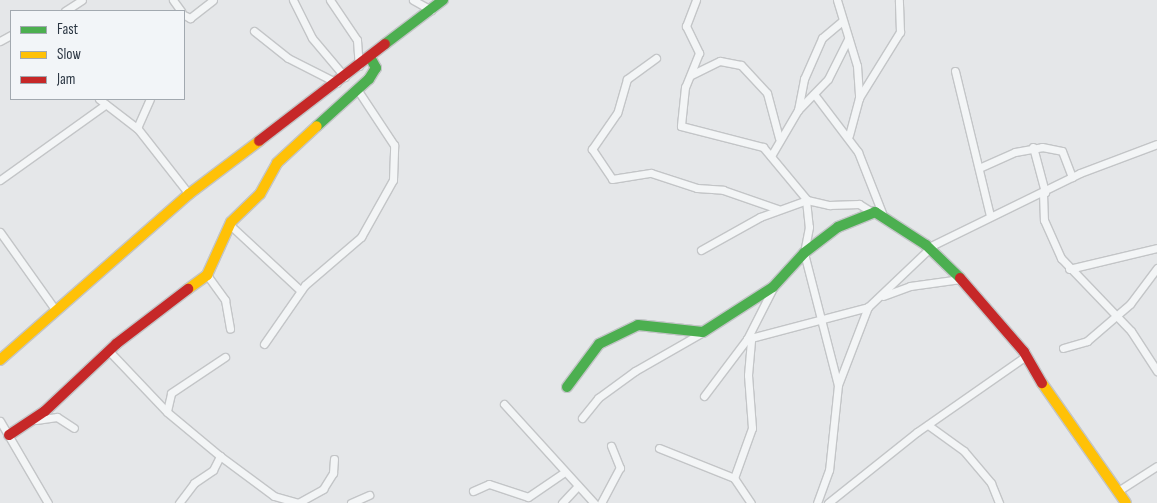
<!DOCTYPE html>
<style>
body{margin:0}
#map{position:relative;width:1157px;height:503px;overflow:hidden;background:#e5e7e9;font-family:"Sofia Sans Condensed",sans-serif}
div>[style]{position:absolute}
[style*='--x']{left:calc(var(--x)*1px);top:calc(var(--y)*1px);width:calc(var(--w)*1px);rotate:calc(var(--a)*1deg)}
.roads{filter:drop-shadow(1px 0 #c3c5c7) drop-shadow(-1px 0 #c3c5c7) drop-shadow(0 1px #c3c5c7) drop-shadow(0 -1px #c3c5c7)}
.street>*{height:7px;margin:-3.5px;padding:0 3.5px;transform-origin:3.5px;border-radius:3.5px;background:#f3f5f6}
.fast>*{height:10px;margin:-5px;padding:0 5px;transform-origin:5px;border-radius:5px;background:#4caf50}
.slow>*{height:10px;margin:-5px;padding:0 5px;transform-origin:5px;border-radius:5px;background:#ffc107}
.jam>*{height:10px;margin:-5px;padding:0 5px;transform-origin:5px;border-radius:5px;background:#c62828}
span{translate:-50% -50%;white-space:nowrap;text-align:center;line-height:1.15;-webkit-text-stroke:4px #f2f5f8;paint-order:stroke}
.legend{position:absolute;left:10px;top:10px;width:175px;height:90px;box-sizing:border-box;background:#f2f5f8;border:1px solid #a2a9b0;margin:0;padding:6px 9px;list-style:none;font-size:15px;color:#2b3643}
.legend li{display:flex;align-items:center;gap:10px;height:25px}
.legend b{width:25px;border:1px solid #a2a9b0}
</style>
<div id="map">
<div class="roads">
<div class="street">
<div style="--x:173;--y:0;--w:14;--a:54"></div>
<div style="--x:293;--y:0;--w:42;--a:63.4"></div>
<div style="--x:312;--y:38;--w:51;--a:49.8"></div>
<div style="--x:330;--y:0;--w:48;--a:56"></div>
<div style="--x:357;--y:40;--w:26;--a:86"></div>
<div style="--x:413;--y:0;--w:21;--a:29"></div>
<div style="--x:696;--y:0;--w:28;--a:111"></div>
<div style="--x:686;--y:26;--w:30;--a:64"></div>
<div style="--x:699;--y:53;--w:37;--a:112"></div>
<div style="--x:685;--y:87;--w:39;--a:96"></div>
<div style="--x:681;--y:126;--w:85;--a:14.4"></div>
<div style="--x:763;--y:147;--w:69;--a:50.3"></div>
<div style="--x:807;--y:200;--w:23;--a:13"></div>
<div style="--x:829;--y:205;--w:30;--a:-2"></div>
<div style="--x:859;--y:204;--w:15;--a:32"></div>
<div style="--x:837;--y:0;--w:69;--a:73.1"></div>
<div style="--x:857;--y:66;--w:32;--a:86"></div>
<div style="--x:859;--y:98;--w:39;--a:105"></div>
<div style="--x:65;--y:11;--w:20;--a:-33"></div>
<div style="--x:184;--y:15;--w:7;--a:27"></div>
<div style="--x:190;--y:18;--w:29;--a:-38"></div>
<div style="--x:254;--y:31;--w:43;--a:38.5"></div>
<div style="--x:288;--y:58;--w:55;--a:27"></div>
<div style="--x:0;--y:41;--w:13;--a:-29"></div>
<div style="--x:656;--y:58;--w:36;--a:144"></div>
<div style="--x:627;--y:79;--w:35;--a:106"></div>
<div style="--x:617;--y:113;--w:44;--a:124.8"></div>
<div style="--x:592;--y:149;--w:36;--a:56"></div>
<div style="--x:612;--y:179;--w:39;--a:-9"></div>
<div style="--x:651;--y:173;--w:48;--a:18.1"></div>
<div style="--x:697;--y:188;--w:26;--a:4"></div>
<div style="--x:723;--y:190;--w:58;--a:19.1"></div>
<div style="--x:955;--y:71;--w:149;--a:76.4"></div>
<div style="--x:691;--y:75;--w:32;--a:-26"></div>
<div style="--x:720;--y:61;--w:21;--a:11"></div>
<div style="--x:741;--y:65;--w:38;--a:47"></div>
<div style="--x:767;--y:93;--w:47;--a:75.1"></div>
<div style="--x:814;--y:94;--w:73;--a:52.8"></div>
<div style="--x:858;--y:152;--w:66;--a:68.5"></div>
<div style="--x:859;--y:98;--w:78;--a:-58.2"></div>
<div style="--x:900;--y:32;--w:32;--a:-92"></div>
<div style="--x:99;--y:99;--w:49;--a:37.6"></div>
<div style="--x:138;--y:129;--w:83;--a:51.9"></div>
<div style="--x:798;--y:110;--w:32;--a:-79"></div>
<div style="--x:804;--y:79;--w:45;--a:-66.3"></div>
<div style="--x:822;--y:38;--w:26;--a:-40"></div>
<div style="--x:137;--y:128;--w:32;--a:-66"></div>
<div style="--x:1033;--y:147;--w:47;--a:75.1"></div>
<div style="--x:771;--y:156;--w:53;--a:-59.6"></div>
<div style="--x:798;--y:110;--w:43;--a:-45.9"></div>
<div style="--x:828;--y:79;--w:45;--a:-63.4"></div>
<div style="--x:979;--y:168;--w:39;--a:-24"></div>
<div style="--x:1015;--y:152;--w:27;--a:-10"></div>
<div style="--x:1042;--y:147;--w:20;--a:11"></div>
<div style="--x:1062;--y:151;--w:28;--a:69"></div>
<div style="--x:0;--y:180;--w:130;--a:-35.6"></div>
<div style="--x:1043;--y:193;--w:27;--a:88"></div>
<div style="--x:1044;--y:220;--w:42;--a:65.9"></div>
<div style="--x:1061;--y:258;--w:101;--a:46.2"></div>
<div style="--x:1131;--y:331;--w:48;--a:57"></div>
<div style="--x:806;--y:200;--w:27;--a:84"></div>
<div style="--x:809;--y:227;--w:26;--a:101"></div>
<div style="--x:804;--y:253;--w:136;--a:75.6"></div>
<div style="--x:838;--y:385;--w:85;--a:96"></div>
<div style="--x:829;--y:470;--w:35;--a:110"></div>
<div style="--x:230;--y:225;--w:96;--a:42.9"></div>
<div style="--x:0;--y:232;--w:93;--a:54.6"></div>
<div style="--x:929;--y:247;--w:168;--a:-26.1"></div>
<div style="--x:1080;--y:173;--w:82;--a:-20.6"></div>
<div style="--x:701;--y:250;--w:68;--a:-29.2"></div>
<div style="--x:760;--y:217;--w:50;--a:-19.9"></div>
<div style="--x:1069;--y:269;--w:90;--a:-13.4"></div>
<div style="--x:207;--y:275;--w:31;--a:54"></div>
<div style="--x:225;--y:300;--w:29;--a:80"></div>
<div style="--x:883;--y:296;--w:29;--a:-20"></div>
<div style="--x:910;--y:286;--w:51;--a:-7.8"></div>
<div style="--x:747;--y:339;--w:125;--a:-14.8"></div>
<div style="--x:868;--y:307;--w:86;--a:-43.6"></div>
<div style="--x:264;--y:344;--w:72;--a:-55.2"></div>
<div style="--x:305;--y:285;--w:74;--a:-40.6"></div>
<div style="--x:361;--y:237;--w:65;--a:-60.7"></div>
<div style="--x:393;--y:180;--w:35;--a:-88"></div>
<div style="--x:394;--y:145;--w:67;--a:-123.5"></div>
<div style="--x:1063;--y:348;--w:25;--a:-16"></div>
<div style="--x:1087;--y:341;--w:57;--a:-40.7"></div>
<div style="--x:1130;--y:304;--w:45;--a:-53.1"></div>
<div style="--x:109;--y:351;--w:84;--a:46.4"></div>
<div style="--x:167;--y:412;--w:69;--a:39.7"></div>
<div style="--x:220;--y:456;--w:67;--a:36.5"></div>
<div style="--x:274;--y:496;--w:25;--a:16"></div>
<div style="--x:838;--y:385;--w:84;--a:-69"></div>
<div style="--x:704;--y:396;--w:71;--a:-53"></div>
<div style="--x:747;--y:339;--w:57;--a:-63"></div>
<div style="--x:504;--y:404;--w:134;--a:47.7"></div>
<div style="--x:167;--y:411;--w:18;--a:-77"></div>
<div style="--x:171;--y:393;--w:65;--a:-33.7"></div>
<div style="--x:582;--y:418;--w:26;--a:-51"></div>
<div style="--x:598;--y:398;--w:46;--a:-36.1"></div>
<div style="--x:635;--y:371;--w:78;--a:-29.8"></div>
<div style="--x:36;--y:420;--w:21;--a:-8"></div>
<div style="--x:57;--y:417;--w:20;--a:33"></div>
<div style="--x:0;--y:421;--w:95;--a:59.7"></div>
<div style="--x:928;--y:425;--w:44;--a:35.8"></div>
<div style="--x:964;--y:451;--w:42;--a:49.8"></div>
<div style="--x:991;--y:483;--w:22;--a:68"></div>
<div style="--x:659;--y:448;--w:81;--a:21.8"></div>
<div style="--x:734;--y:478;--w:30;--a:56"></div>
<div style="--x:734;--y:478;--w:53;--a:-70.2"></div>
<div style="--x:752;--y:428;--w:53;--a:-94.3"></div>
<div style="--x:748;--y:375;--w:38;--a:-85"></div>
<div style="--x:473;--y:491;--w:17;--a:-24"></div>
<div style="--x:489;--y:484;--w:41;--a:18.4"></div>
<div style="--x:528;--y:497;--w:42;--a:-34.4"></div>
<div style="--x:1118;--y:491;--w:46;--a:-32.7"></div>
<div style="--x:179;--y:503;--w:25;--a:-53"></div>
<div style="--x:194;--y:483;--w:23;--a:-34"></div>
<div style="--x:213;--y:470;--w:16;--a:-63"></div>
<div style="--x:298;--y:503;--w:29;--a:-29"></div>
<div style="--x:323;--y:489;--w:19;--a:-58"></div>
<div style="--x:333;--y:473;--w:14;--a:-86"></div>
<div style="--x:351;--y:503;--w:20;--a:-24"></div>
<div style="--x:562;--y:503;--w:22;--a:-47"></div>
<div style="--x:601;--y:503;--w:40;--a:-62"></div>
<div style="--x:620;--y:468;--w:24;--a:-112"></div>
<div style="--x:828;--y:503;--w:114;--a:-38.6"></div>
<div style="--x:917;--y:432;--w:133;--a:-34.9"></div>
</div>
<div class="fast">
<div style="--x:385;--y:44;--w:73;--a:-37.2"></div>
<div style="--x:317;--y:126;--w:70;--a:-42.1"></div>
<div style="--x:369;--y:79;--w:13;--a:-58"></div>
<div style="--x:376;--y:68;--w:13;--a:-119"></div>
<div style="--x:567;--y:387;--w:54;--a:-53.3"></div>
<div style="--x:599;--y:344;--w:43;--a:-26"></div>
<div style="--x:638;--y:325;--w:65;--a:6.1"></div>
<div style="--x:703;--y:332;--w:83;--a:-32.7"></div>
<div style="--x:773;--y:287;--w:46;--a:-47.6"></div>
<div style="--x:804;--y:253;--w:43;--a:-37.4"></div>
<div style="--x:838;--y:227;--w:40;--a:-22"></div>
<div style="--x:875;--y:212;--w:61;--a:32.9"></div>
<div style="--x:926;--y:245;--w:47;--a:44.1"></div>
</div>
<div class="slow">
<div style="--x:188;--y:289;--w:24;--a:-36"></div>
<div style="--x:207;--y:275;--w:58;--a:-65.6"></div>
<div style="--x:231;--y:222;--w:40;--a:-44"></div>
<div style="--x:260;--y:194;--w:35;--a:-61"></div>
<div style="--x:277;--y:163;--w:54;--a:-42.8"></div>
<div style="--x:0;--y:360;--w:252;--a:-41.3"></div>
<div style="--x:189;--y:194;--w:88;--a:-37.1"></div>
<div style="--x:1042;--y:383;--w:146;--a:55"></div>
</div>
<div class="jam">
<div style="--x:259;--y:141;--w:159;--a:-37.6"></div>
<div style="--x:960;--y:278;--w:98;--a:49.1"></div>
<div style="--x:1024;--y:352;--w:36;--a:60"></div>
<div style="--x:9;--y:435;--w:43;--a:-33.7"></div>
<div style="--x:45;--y:411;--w:98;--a:-43.3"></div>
<div style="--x:116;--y:344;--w:91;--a:-37.4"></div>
</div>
</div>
<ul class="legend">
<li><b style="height:6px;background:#4caf50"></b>Fast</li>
<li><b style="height:6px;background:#ffc107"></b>Slow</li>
<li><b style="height:6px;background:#c62828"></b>Jam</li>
</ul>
</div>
